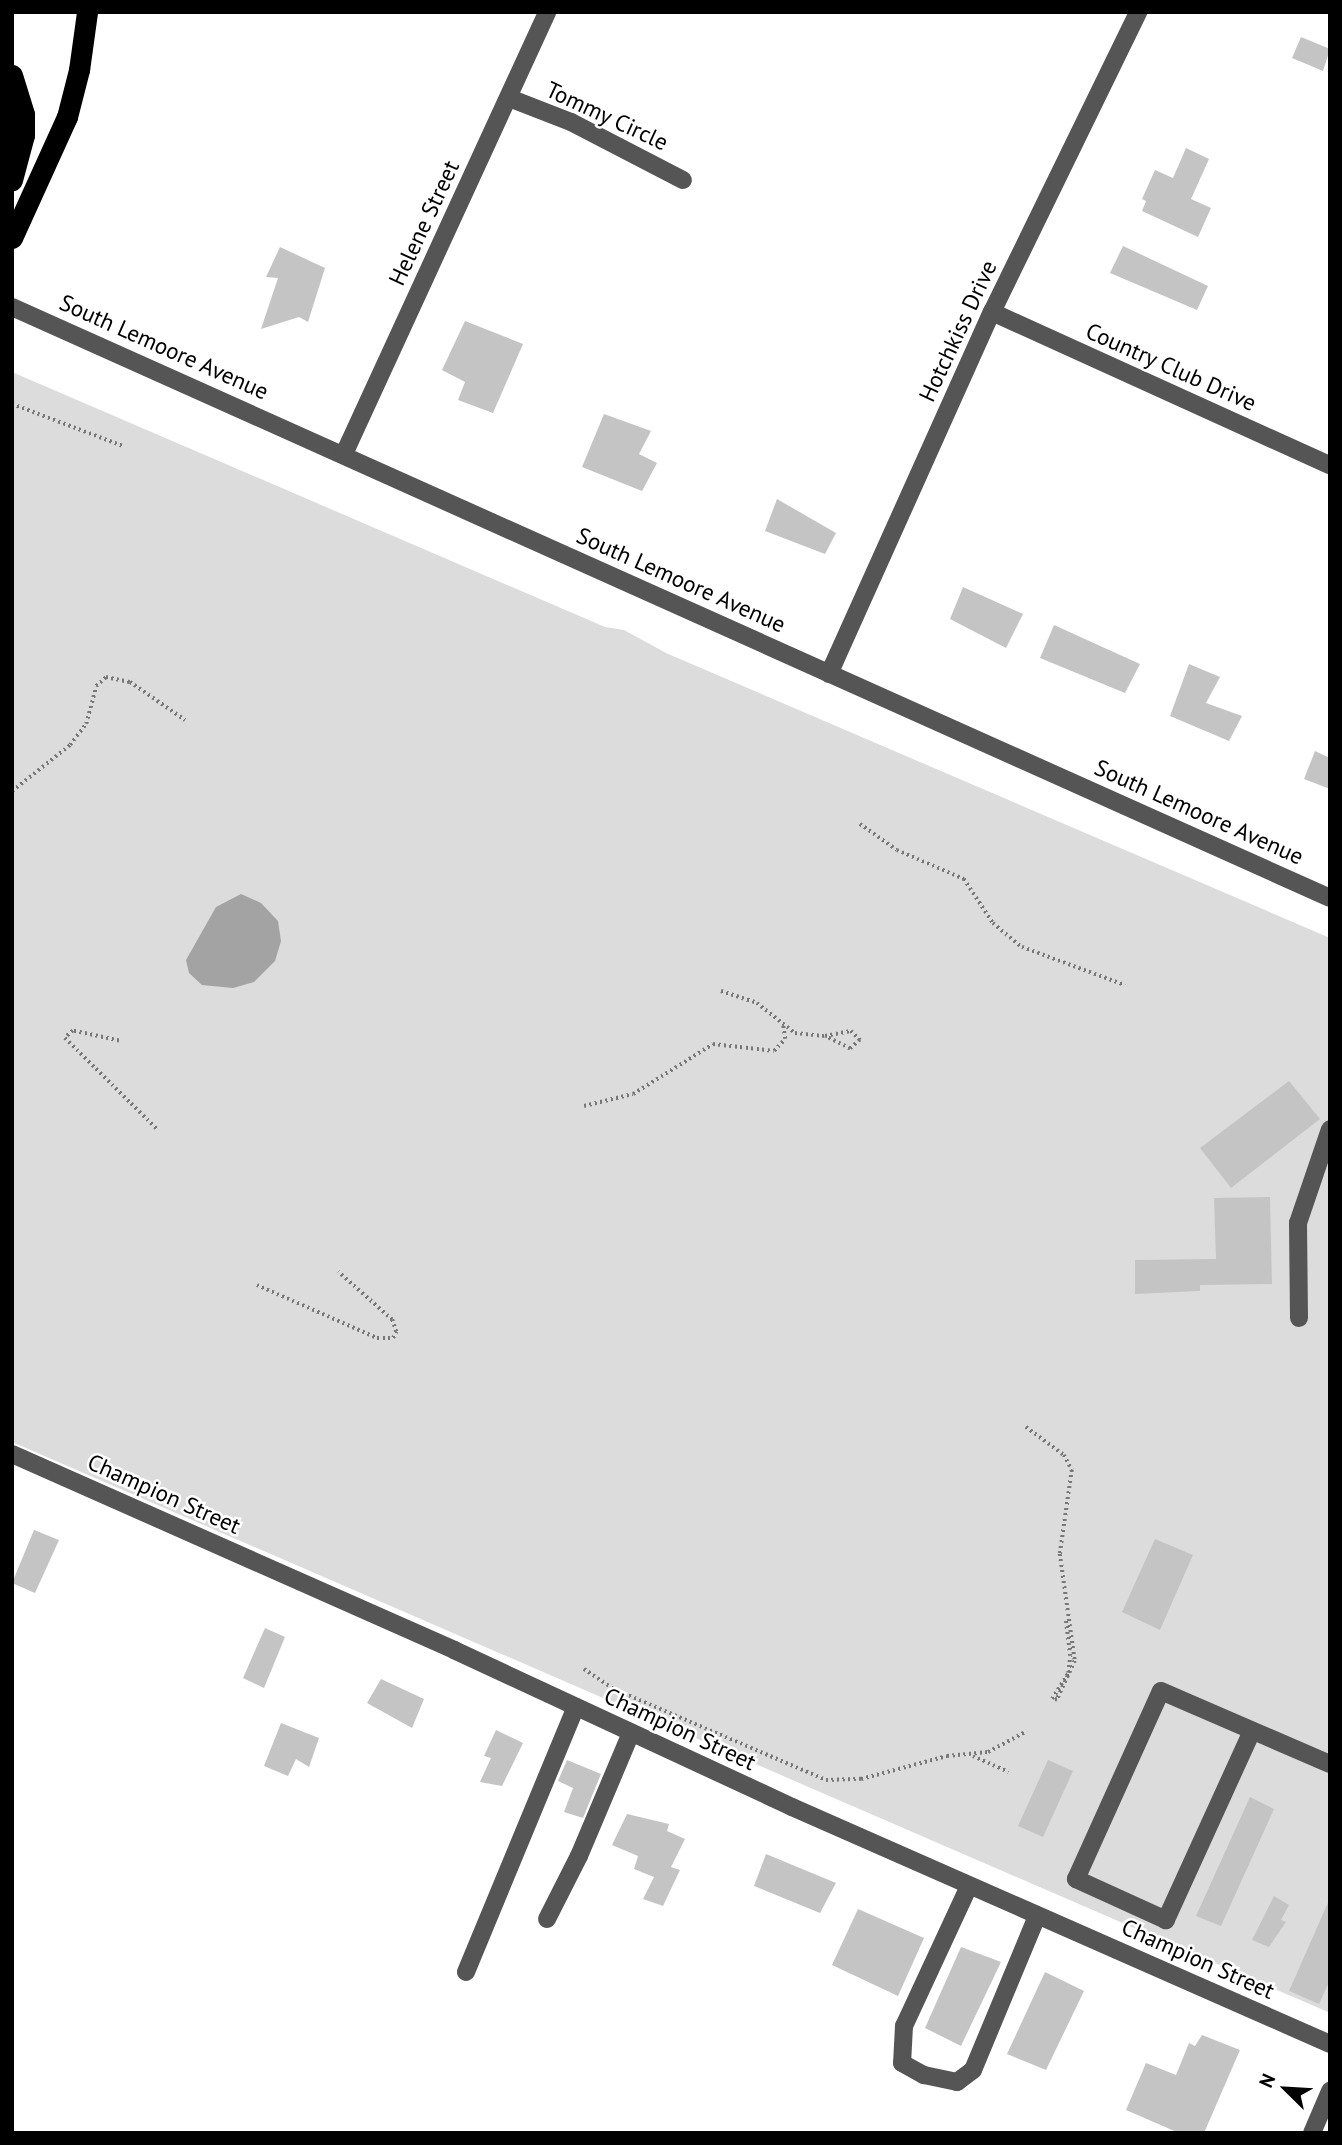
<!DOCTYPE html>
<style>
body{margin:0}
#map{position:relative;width:1342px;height:2145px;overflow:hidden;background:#fff;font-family:"PT Sans",sans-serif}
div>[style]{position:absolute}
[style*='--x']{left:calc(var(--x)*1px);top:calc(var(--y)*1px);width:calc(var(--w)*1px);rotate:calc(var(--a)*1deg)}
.green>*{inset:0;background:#dcdcdc}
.water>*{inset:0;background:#a3a3a3}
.building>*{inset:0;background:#c4c4c4}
.path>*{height:3.5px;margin-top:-1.75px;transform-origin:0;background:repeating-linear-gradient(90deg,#777 0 2px,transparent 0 5.5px)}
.minor>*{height:18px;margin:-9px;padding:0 9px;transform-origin:9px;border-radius:9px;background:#555}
.highway>*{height:21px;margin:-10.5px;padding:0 10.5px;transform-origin:10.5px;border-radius:10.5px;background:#000}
span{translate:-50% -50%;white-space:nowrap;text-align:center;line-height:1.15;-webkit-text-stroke:5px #fff;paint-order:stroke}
.street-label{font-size:23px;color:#000}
.frame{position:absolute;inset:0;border:14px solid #000;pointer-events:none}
.north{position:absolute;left:1251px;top:2054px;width:70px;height:70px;-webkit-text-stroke:5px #fff;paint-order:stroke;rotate:294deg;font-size:19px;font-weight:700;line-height:28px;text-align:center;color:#000}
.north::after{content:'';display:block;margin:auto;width:24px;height:32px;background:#000;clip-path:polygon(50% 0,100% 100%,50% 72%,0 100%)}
</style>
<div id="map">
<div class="green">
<div style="clip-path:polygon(12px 372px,605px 627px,624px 630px,666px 653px,1330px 938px,1328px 2012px,12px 1442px)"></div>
</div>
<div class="water">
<div style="clip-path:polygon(241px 894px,261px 903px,278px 921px,281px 941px,275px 961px,254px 982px,233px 988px,202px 985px,189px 973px,186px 960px,216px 907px)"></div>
</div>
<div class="building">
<div style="clip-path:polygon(1301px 37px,1330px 49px,1323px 71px,1292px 58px)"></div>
<div style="clip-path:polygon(1186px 148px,1209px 159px,1191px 199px,1211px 208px,1198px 237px,1142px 211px,1146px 201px,1142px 199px,1155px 170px,1173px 178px)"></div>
<div style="clip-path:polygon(1123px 246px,1208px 286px,1197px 310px,1110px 273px)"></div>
<div style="clip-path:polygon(280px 247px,325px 268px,308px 322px,299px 317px,261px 329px,278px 278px,266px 277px)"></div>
<div style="clip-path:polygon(465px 321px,523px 344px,493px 413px,458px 400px,465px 382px,442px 370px)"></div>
<div style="clip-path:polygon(604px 414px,651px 431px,639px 454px,657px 463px,642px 491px,582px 467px)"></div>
<div style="clip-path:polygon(777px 499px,836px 533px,825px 554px,765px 531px)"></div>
<div style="clip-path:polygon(963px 587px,1023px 614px,1006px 648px,950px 619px)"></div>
<div style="clip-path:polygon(1054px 625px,1140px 664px,1125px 693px,1040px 658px)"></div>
<div style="clip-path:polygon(1189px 664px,1220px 677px,1206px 703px,1242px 716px,1229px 741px,1170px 716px)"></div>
<div style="clip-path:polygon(1315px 751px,1330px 758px,1330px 789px,1304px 779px)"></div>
<div style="clip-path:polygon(1289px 1081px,1320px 1119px,1231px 1188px,1200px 1148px)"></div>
<div style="clip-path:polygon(1270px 1197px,1272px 1284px,1200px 1285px,1200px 1291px,1135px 1294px,1135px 1260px,1216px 1259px,1214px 1198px)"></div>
<div style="clip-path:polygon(34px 1530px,59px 1540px,35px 1593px,12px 1583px)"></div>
<div style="clip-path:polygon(1155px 1539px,1193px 1555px,1160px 1630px,1122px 1612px)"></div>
<div style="clip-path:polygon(265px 1628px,285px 1637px,264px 1688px,243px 1678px)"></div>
<div style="clip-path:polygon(381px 1679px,424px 1699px,412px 1728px,367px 1703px)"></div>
<div style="clip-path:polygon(281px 1723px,319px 1738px,309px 1767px,296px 1759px,288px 1776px,264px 1766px)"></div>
<div style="clip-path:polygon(496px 1730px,523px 1743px,502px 1786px,480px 1782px,491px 1758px,484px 1756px)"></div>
<div style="clip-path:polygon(567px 1760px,601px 1774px,583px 1818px,564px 1812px,573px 1788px,558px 1781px)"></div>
<div style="clip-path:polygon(1048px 1760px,1073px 1771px,1043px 1837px,1018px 1826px)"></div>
<div style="clip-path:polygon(1250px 1797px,1274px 1809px,1221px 1926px,1196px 1916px)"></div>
<div style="clip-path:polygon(627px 1814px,669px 1824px,667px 1831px,685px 1839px,671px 1867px,680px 1870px,663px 1906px,643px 1899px,654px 1877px,634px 1869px,638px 1856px,612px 1845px)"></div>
<div style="clip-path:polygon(766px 1854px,836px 1883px,820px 1913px,754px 1886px)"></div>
<div style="clip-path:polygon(1274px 1896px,1289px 1905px,1281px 1920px,1286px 1922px,1269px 1947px,1252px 1940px)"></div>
<div style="clip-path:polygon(1330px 1898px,1330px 1980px,1319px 2004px,1289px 1991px)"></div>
<div style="clip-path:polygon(858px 1909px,924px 1938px,898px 1996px,832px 1965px)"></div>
<div style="clip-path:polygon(961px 1947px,1001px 1962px,961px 2046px,925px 2028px)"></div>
<div style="clip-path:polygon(1045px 1972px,1084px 1991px,1046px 2070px,1007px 2054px)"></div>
<div style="clip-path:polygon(1202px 2035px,1240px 2050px,1204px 2133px,1179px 2133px,1126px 2110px,1146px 2063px,1176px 2075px,1189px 2043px,1195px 2046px)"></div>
</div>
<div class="path">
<div style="--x:12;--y:404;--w:119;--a:20.7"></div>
<div style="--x:12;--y:791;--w:74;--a:-38.4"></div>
<div style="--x:70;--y:745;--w:26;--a:-53"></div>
<div style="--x:86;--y:724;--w:39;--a:-75"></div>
<div style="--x:96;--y:686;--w:13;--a:-42"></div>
<div style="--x:106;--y:677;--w:25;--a:12"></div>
<div style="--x:130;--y:682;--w:67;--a:34.6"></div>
<div style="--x:860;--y:824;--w:45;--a:35.1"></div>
<div style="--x:897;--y:850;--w:73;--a:23.4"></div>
<div style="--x:964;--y:879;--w:53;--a:56.6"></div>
<div style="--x:993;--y:923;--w:38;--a:40"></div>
<div style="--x:1022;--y:947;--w:110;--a:20.3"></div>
<div style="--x:721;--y:991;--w:38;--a:18"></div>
<div style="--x:757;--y:1003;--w:48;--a:38.3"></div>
<div style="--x:795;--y:1033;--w:30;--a:6"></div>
<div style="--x:825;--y:1036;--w:26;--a:-11"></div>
<div style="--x:851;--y:1031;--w:13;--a:45"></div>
<div style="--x:860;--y:1040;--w:13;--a:138"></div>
<div style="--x:850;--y:1049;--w:28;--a:-153"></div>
<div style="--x:119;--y:1041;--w:47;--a:-167.7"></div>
<div style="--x:73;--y:1031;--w:11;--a:139"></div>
<div style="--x:65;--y:1038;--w:129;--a:44.7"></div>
<div style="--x:584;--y:1106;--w:50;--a:-13.8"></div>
<div style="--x:633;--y:1094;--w:94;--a:-32"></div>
<div style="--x:713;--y:1044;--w:61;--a:6.5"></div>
<div style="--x:774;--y:1051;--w:16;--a:-47"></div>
<div style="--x:785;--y:1039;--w:13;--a:-99"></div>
<div style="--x:257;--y:1285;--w:131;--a:23.8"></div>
<div style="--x:377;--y:1338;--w:16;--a:0"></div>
<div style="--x:393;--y:1338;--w:7;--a:-63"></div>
<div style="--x:396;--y:1332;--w:13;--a:-108"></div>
<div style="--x:392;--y:1320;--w:72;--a:-138.4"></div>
<div style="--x:1026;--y:1427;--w:47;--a:36.4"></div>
<div style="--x:1064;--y:1455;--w:17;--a:62"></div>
<div style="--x:1072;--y:1470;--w:85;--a:98.1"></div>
<div style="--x:1060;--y:1554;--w:108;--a:82"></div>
<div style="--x:1075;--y:1661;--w:43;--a:114.8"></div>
<div style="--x:1057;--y:1700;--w:5;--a:-169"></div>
<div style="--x:1052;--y:1699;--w:31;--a:-58"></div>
<div style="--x:1068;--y:1673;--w:17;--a:-83"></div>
<div style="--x:1070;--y:1656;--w:35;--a:-97"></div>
<div style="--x:584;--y:1669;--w:36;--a:34"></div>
<div style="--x:614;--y:1689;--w:231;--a:23.2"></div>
<div style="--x:826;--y:1780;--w:35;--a:-2"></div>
<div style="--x:861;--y:1779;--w:89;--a:-15"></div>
<div style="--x:947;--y:1756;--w:41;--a:-5.6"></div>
<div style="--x:988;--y:1752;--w:44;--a:-28.3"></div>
<div style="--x:973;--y:1756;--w:39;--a:24"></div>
</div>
<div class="minor">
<div style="--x:509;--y:98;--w:66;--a:21.2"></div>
<div style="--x:571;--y:122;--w:126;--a:27.4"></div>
<div style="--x:12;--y:307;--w:1444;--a:24.15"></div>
<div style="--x:992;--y:312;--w:371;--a:24.4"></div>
<div style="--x:344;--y:454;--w:486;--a:-65.3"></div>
<div style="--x:829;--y:674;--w:397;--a:-65.8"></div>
<div style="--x:992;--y:312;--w:334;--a:-64"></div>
<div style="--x:1299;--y:1318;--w:95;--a:-90.6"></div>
<div style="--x:1298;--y:1223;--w:99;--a:-71.2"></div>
<div style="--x:12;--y:1454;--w:484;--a:23.9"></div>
<div style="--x:454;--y:1650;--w:373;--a:24.9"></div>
<div style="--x:792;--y:1807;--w:588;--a:23.77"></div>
<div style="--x:1252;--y:1731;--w:208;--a:114.5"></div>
<div style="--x:1166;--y:1920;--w:99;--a:-155.5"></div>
<div style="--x:1076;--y:1879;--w:206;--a:-65.7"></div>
<div style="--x:1161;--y:1691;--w:184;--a:23.4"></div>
<div style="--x:969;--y:1886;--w:154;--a:114.9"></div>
<div style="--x:904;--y:2026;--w:37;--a:93"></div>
<div style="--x:902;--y:2063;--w:25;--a:29"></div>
<div style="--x:924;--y:2075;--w:34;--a:12"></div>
<div style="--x:957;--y:2082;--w:20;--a:-37"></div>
<div style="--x:973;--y:2070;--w:167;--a:-67.4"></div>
<div style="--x:547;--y:1919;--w:71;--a:-63.1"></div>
<div style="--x:579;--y:1856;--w:134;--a:-67.1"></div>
<div style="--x:466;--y:1972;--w:287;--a:-67.5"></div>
<div style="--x:1312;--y:2133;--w:46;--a:-66.8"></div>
</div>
<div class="highway">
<div style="--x:12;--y:75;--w:41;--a:72.9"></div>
<div style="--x:24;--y:114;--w:21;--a:90"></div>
<div style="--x:24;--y:135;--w:47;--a:104.9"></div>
<div style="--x:12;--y:238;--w:133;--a:-65.6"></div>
<div style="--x:67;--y:117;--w:49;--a:-75.7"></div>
<div style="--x:79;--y:70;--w:59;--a:-82.1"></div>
</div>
<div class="street-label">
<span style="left:607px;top:116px;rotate:25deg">Tommy Circle</span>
<span style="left:424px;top:223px;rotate:-65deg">Helene Street</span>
<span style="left:958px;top:331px;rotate:-65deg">Hotchkiss Drive</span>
<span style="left:164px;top:347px;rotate:24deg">South Lemoore Avenue</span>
<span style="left:1171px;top:367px;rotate:24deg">Country Club Drive</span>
<span style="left:681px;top:580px;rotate:24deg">South Lemoore Avenue</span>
<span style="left:1199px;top:812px;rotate:24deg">South Lemoore Avenue</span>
<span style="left:164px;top:1494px;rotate:24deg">Champion Street</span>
<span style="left:680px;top:1729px;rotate:25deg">Champion Street</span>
<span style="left:1198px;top:1959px;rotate:24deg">Champion Street</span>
</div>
<div class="frame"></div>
<div class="north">N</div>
</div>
